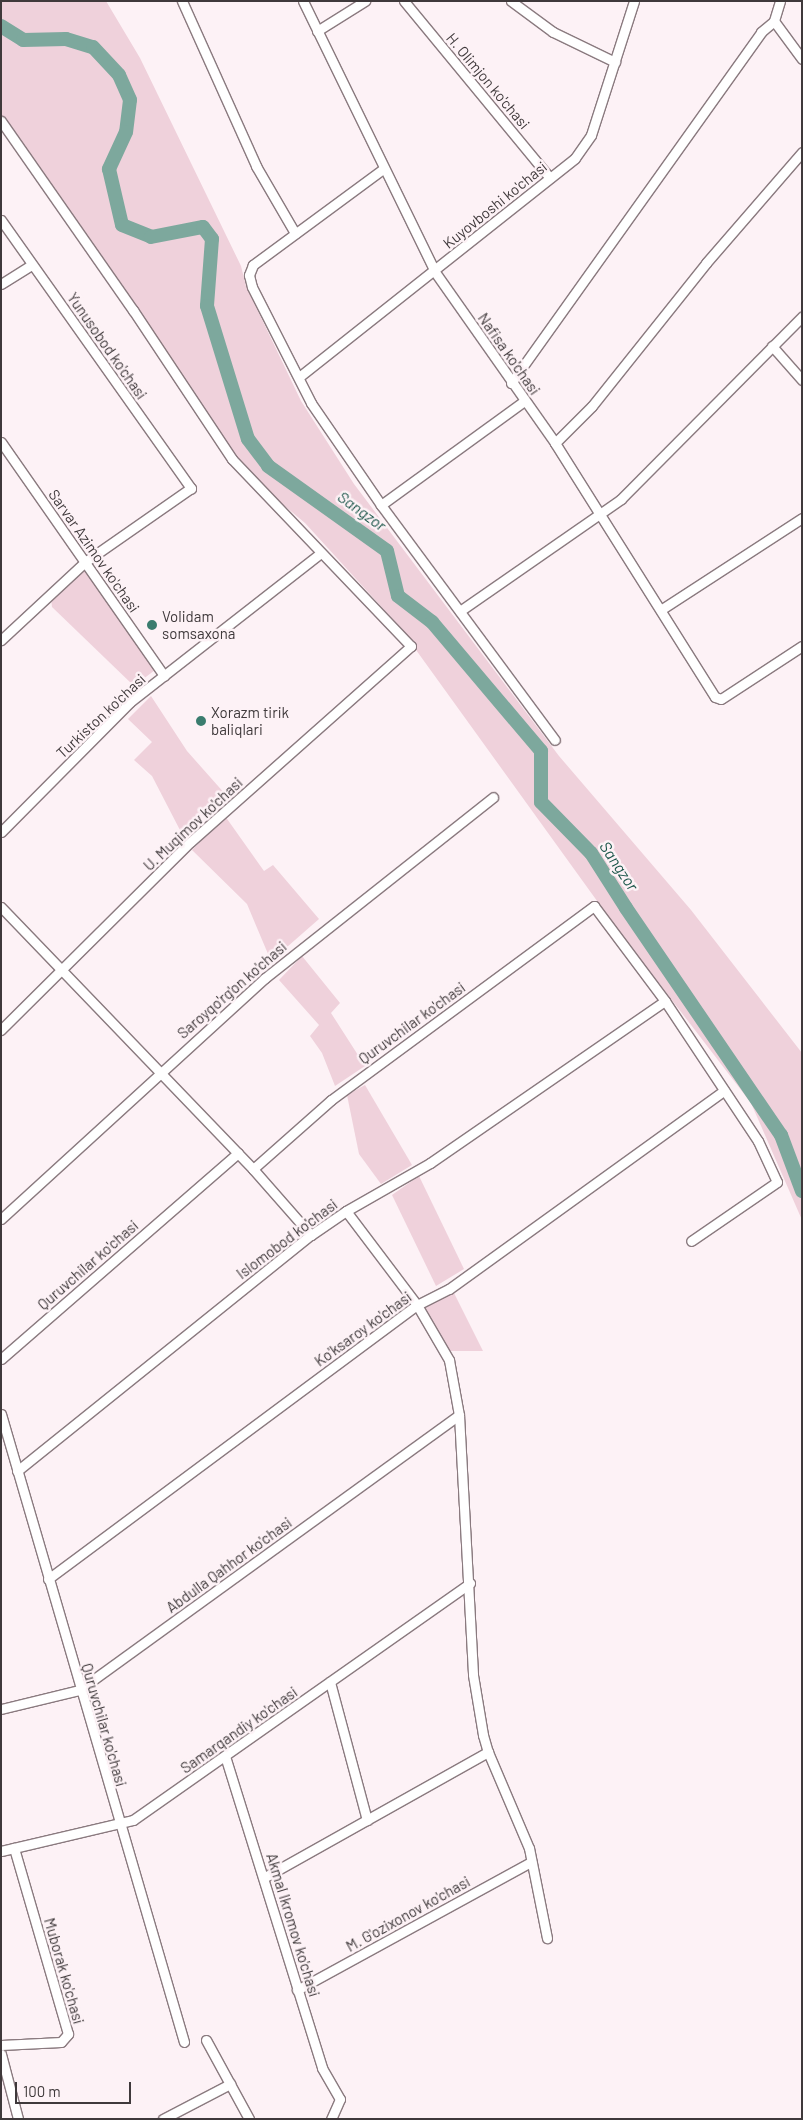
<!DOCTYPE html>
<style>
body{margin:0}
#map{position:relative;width:803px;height:2120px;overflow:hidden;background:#fdf2f6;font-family:Barlow,sans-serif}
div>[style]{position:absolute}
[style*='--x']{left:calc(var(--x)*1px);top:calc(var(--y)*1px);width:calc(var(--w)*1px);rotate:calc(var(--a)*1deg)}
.green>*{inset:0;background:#efd1db}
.river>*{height:14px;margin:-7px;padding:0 7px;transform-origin:7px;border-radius:7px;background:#7da89d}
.roads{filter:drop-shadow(1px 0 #8a7a7f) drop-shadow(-1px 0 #8a7a7f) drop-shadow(0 1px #8a7a7f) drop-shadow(0 -1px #8a7a7f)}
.street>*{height:9px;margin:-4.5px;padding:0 4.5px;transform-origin:4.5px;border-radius:4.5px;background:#fff}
.dots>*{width:14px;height:14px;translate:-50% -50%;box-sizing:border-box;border:2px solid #fdf2f6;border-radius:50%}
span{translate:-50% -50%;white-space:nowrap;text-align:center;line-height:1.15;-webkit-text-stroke:5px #fdf2f6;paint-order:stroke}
.street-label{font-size:15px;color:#3f393b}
.poi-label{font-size:15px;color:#3f393b}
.left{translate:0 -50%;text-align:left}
.water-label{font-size:16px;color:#195448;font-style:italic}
.frame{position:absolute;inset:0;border:2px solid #3f393b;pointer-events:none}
.scale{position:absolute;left:15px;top:2082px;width:116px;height:22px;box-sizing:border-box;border:2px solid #3f393b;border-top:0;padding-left:6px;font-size:15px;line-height:18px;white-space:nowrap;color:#3f393b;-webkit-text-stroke:4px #fdf2f6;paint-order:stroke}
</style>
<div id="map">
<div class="green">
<div style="clip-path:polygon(1px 1px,106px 1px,140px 58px,241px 266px,246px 286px,301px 401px,354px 484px,559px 756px,691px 910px,802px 1053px,802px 1220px,751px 1103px,618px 930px,398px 625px,305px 523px,274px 497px,234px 454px,1px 114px)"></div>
<div style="clip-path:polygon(86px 570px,155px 670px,134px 686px,52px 607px,51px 599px)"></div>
<div style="clip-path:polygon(151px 696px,187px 751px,226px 795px,182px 834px,152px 776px,134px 760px,152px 742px,128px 719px)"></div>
<div style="clip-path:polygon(225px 816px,264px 871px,273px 865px,319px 919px,271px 961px,247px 904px,192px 850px)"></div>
<div style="clip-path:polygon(302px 956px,340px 1003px,331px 1013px,365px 1066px,335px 1086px,322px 1053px,310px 1036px,319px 1025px,279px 980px)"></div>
<div style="clip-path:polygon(365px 1085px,412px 1165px,381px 1184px,359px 1154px,347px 1095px)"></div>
<div style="clip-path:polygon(419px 1176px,464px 1269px,436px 1286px,392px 1195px)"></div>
<div style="clip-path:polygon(454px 1293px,483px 1351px,446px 1351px,422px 1308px)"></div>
</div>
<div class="river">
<div style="--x:1;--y:26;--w:26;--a:32"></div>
<div style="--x:23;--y:40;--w:43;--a:-1.3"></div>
<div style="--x:66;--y:39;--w:28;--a:17"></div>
<div style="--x:93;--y:47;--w:38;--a:47"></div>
<div style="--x:119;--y:75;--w:27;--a:66"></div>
<div style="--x:130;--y:100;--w:32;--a:97"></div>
<div style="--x:126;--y:132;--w:41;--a:114.7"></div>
<div style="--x:109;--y:169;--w:57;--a:76.9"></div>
<div style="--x:122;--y:225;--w:31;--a:22"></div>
<div style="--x:151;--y:237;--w:53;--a:-10.9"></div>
<div style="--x:203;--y:227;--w:15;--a:53"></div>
<div style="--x:212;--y:239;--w:67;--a:94.3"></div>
<div style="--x:207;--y:306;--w:139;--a:72.9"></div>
<div style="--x:248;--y:439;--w:34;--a:53"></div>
<div style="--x:268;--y:466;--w:146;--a:35.5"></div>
<div style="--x:387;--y:551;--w:46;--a:76.3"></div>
<div style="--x:398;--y:596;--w:43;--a:37.4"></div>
<div style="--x:432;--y:622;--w:169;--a:49.8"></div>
<div style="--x:541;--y:751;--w:51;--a:90"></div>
<div style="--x:541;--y:802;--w:71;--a:45.6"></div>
<div style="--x:591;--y:853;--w:65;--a:57.5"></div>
<div style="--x:626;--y:908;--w:275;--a:55.7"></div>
<div style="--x:781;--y:1135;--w:60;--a:69.4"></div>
</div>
<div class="roads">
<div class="street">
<div style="--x:182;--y:1;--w:181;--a:65.8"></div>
<div style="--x:256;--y:166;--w:78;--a:59.8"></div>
<div style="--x:303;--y:1;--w:301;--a:64"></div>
<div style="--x:435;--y:272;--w:209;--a:54.9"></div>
<div style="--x:555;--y:443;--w:300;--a:57.8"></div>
<div style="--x:715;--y:697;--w:6;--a:18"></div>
<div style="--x:721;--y:699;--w:97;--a:-33.2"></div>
<div style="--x:404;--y:1;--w:229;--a:50.5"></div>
<div style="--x:511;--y:1;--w:52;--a:36.4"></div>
<div style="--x:553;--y:32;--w:69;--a:25.8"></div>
<div style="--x:780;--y:1;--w:21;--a:107"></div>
<div style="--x:774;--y:21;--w:47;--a:53.6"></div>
<div style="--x:317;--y:31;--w:57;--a:-32"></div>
<div style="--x:1;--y:121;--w:231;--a:55.1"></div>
<div style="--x:133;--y:310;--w:179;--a:56.4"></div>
<div style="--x:232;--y:459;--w:259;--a:46.3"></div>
<div style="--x:411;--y:646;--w:295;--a:138.4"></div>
<div style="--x:190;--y:842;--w:267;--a:135.2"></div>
<div style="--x:383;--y:169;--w:162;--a:143.6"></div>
<div style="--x:253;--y:265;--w:11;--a:112"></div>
<div style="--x:249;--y:275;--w:12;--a:76"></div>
<div style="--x:252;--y:287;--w:130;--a:63"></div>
<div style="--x:311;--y:403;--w:124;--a:55.5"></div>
<div style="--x:381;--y:505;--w:292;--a:53.5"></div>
<div style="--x:1;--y:220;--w:329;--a:54.7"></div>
<div style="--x:191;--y:488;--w:129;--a:145.1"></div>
<div style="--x:85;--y:562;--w:115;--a:137.1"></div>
<div style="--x:1;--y:284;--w:36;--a:-32"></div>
<div style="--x:772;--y:346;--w:45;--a:48.6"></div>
<div style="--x:299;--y:377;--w:352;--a:-38.4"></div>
<div style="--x:575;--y:158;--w:28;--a:-55"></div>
<div style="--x:591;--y:135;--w:141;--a:-72.2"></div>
<div style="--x:511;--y:383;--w:431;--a:-54.5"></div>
<div style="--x:761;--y:32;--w:17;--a:-40"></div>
<div style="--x:1;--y:442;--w:285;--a:55.1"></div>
<div style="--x:555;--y:443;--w:52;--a:-45"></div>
<div style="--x:592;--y:406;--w:183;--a:-51.4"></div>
<div style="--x:706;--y:263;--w:147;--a:-49.1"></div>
<div style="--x:381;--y:505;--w:177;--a:-36"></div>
<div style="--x:662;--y:609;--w:167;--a:-33"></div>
<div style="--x:460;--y:611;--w:196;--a:-34.8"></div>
<div style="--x:621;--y:499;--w:257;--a:-45.2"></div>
<div style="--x:1;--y:832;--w:183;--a:-45.2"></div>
<div style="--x:130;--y:702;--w:242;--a:-38"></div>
<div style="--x:1;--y:907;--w:364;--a:46.1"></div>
<div style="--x:253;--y:1169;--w:88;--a:48.7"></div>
<div style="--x:253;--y:1169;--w:104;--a:-41.5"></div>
<div style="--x:331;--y:1100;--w:327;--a:-36.4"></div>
<div style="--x:594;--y:906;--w:119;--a:53.2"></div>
<div style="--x:665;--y:1001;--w:168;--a:56.4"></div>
<div style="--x:758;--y:1141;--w:45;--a:65.1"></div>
<div style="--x:777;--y:1182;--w:104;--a:145.5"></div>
<div style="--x:346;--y:1211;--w:118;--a:52.9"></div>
<div style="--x:417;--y:1305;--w:64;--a:59.8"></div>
<div style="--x:449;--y:1360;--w:56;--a:79.7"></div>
<div style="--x:459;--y:1415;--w:260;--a:86.9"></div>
<div style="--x:473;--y:1675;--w:61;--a:80.5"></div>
<div style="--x:483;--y:1735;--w:18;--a:74"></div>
<div style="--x:488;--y:1752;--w:104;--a:66.9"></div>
<div style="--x:529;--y:1848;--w:92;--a:78.7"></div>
<div style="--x:1;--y:1219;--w:357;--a:-42.4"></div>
<div style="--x:265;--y:978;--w:291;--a:-38.4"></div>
<div style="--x:1;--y:1359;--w:314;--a:-41"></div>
<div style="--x:1;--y:1414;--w:654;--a:73.75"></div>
<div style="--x:17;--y:1471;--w:377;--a:-38.8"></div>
<div style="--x:311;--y:1235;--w:42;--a:-34.4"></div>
<div style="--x:346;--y:1211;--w:97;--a:-29.7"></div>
<div style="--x:430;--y:1163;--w:285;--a:-34.6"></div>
<div style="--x:48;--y:1579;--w:460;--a:-36.6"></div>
<div style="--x:417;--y:1305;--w:36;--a:-27"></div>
<div style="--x:449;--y:1289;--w:339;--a:-35.8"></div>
<div style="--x:330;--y:1682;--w:143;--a:75"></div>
<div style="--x:1;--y:1709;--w:80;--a:-13.7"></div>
<div style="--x:79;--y:1690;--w:469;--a:-35.9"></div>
<div style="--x:225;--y:1756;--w:327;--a:72.7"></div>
<div style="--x:322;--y:2068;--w:36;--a:60"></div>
<div style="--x:340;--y:2099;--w:22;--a:114"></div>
<div style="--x:1;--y:1851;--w:136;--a:-13.2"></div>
<div style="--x:133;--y:1820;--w:412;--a:-35.1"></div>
<div style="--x:265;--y:1877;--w:256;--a:-29.3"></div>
<div style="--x:297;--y:1990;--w:267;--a:-28.7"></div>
<div style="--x:206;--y:2040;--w:90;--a:61.4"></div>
<div style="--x:1;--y:2045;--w:60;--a:-2.9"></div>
<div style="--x:61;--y:2042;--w:11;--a:-49"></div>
<div style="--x:68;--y:2034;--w:194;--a:-106.2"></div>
<div style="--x:1;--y:2054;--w:67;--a:75.3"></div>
<div style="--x:163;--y:2119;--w:76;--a:-27.6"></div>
</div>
</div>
<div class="dots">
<div style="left:152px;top:625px;background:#3a7c6e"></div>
<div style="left:201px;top:721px;background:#3a7c6e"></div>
</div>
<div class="street-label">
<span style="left:488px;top:81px;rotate:50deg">H. Olimjon ko'chasi</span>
<span style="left:495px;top:205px;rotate:-39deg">Kuyovboshi ko'chasi</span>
<span style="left:107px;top:346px;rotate:55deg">Yunusobod ko'chasi</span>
<span style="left:509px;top:354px;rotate:55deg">Nafisa ko'chasi</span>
<span style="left:94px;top:551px;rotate:55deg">Sarvar Azimov ko'chasi</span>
<span style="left:101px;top:716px;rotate:-43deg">Turkiston ko'chasi</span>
<span style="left:193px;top:824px;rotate:-43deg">U. Muqimov ko'chasi</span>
<span style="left:232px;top:990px;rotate:-41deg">Saroyqo'rg'on ko'chasi</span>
<span style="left:412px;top:1023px;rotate:-36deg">Quruvchilar ko'chasi</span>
<span style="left:287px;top:1239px;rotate:-37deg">Islomobod ko'chasi</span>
<span style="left:88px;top:1265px;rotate:-41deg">Quruvchilar ko'chasi</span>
<span style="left:363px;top:1329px;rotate:-36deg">Ko'ksaroy ko'chasi</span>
<span style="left:229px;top:1565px;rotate:-36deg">Abdulla Qahhor ko'chasi</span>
<span style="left:104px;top:1725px;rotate:74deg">Quruvchilar ko'chasi</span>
<span style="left:239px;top:1730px;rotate:-35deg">Samarqandiy ko'chasi</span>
<span style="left:408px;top:1914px;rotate:-29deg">M. G'ozixonov ko'chasi</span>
<span style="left:293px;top:1925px;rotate:73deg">Akmal Ikromov ko'chasi</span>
<span style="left:64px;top:1971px;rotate:74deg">Muborak ko'chasi</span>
</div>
<div class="poi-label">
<span class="left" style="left:162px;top:625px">Volidam<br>somsaxona</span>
<span class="left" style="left:211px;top:721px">Xorazm tirik<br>baliqlari</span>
</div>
<div class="water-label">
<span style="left:362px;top:511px;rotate:36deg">Sangzor</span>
<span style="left:619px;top:866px;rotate:56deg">Sangzor</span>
</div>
<div class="frame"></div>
<div class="scale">100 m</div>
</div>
